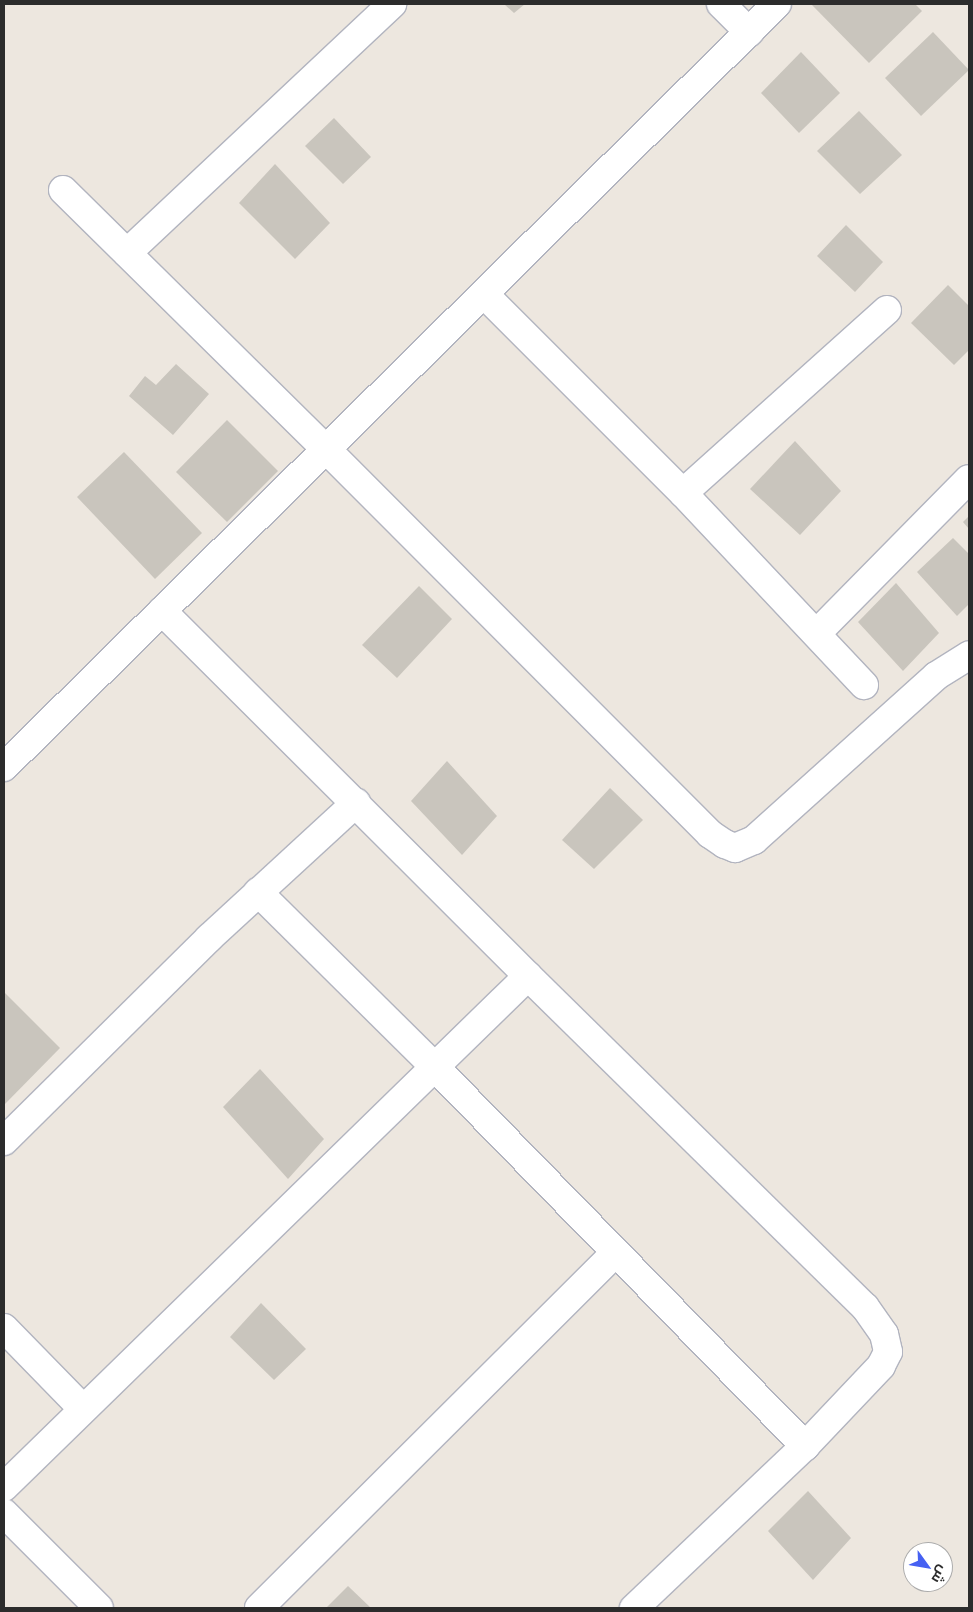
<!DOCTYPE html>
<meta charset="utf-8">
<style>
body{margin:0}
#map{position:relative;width:973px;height:1612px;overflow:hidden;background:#ede7df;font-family:"Golos Text",Cairo,sans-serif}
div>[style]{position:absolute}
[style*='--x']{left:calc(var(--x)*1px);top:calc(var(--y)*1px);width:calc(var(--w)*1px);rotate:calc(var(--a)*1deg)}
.building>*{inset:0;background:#c9c5bd}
.roads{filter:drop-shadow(1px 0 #b2b4bf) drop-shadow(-1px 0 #b2b4bf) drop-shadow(0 1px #b2b4bf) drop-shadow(0 -1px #b2b4bf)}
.minor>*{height:28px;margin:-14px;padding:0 14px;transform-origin:14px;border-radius:14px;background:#fff}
span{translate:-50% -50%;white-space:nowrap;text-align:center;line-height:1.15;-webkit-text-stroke:5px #fff;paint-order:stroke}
.frame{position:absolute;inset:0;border:5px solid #2c2c2c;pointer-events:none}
.north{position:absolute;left:903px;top:1542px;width:50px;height:50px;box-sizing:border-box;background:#fff;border:1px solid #ababab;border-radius:50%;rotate:122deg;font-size:14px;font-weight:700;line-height:20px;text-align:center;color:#2c2c2c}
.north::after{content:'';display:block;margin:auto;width:18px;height:22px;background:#4661f2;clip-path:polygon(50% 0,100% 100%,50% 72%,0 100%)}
</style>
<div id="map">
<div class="building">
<div style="clip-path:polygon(504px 4px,525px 4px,514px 13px)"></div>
<div style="clip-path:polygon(811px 4px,915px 4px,922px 11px,869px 63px)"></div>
<div style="clip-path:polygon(933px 32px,969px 70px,921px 116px,885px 78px)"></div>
<div style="clip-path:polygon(801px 52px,840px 93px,799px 133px,761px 93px)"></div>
<div style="clip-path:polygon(859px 111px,902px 155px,860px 194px,817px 151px)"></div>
<div style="clip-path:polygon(334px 118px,371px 157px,343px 184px,305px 146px)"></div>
<div style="clip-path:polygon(275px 164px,330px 223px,295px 259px,239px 203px)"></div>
<div style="clip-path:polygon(846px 225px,883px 262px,855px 292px,817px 256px)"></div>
<div style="clip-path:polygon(948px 285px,969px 306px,969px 350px,954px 365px,911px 323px)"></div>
<div style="clip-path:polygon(176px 364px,209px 394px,173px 435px,129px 396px,145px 376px,156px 385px)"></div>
<div style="clip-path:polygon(227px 420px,278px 471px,227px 522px,176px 472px)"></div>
<div style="clip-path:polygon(795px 441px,841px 491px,800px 535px,750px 489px)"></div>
<div style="clip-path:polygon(124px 452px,202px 533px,155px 579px,77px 497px)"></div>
<div style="clip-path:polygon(969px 516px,969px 529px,963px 522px)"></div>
<div style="clip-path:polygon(953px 538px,969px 554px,969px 604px,957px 616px,917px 572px)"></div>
<div style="clip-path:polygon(896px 583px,939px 633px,903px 671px,858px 622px)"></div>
<div style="clip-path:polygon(419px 586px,452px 619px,397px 678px,362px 645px)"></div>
<div style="clip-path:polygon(447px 761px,497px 816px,462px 855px,411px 801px)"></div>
<div style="clip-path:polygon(610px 788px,643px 820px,594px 869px,562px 840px)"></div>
<div style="clip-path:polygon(4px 992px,60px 1048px,4px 1105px)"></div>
<div style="clip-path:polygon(260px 1069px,324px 1139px,288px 1179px,223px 1107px)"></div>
<div style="clip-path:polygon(261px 1303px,306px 1349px,274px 1380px,230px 1337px)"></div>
<div style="clip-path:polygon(808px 1491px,851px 1538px,813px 1580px,768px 1531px)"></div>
<div style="clip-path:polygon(348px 1586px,371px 1608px,326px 1608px)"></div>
</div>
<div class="roads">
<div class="minor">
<div style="--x:721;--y:4;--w:40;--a:45"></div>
<div style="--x:63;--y:190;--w:369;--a:44.6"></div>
<div style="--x:326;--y:449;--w:544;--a:45.07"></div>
<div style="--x:710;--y:834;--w:18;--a:34"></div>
<div style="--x:725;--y:844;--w:11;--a:22"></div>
<div style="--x:735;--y:848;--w:21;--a:-23"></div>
<div style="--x:754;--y:840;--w:245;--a:-42"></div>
<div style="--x:936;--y:676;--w:39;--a:-32"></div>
<div style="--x:127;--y:253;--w:364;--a:-43.2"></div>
<div style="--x:484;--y:294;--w:281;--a:45"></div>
<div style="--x:683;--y:493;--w:264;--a:46.7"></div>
<div style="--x:683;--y:493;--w:274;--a:-41.9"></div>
<div style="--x:162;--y:611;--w:517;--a:44.92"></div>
<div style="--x:528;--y:976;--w:472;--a:44.5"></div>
<div style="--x:865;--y:1307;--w:33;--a:55"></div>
<div style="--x:884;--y:1334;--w:18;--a:77"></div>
<div style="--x:888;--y:1352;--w:16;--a:117"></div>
<div style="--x:881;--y:1366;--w:110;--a:133.5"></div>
<div style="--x:805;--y:1446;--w:236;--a:136.5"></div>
<div style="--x:817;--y:633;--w:216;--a:-45.4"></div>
<div style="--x:4;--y:767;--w:1086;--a:-44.63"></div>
<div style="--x:258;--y:892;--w:249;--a:44.7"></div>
<div style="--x:435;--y:1067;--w:530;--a:45.69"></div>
<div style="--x:4;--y:1141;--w:289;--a:-44.7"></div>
<div style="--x:209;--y:938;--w:200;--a:-42.6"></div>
<div style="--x:4;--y:1328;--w:113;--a:45.7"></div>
<div style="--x:4;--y:1487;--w:732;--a:-44.28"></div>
<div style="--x:4;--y:1513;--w:134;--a:45"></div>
<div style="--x:259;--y:1608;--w:503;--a:-44.92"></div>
</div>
</div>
<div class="frame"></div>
<div class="north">ش</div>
</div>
